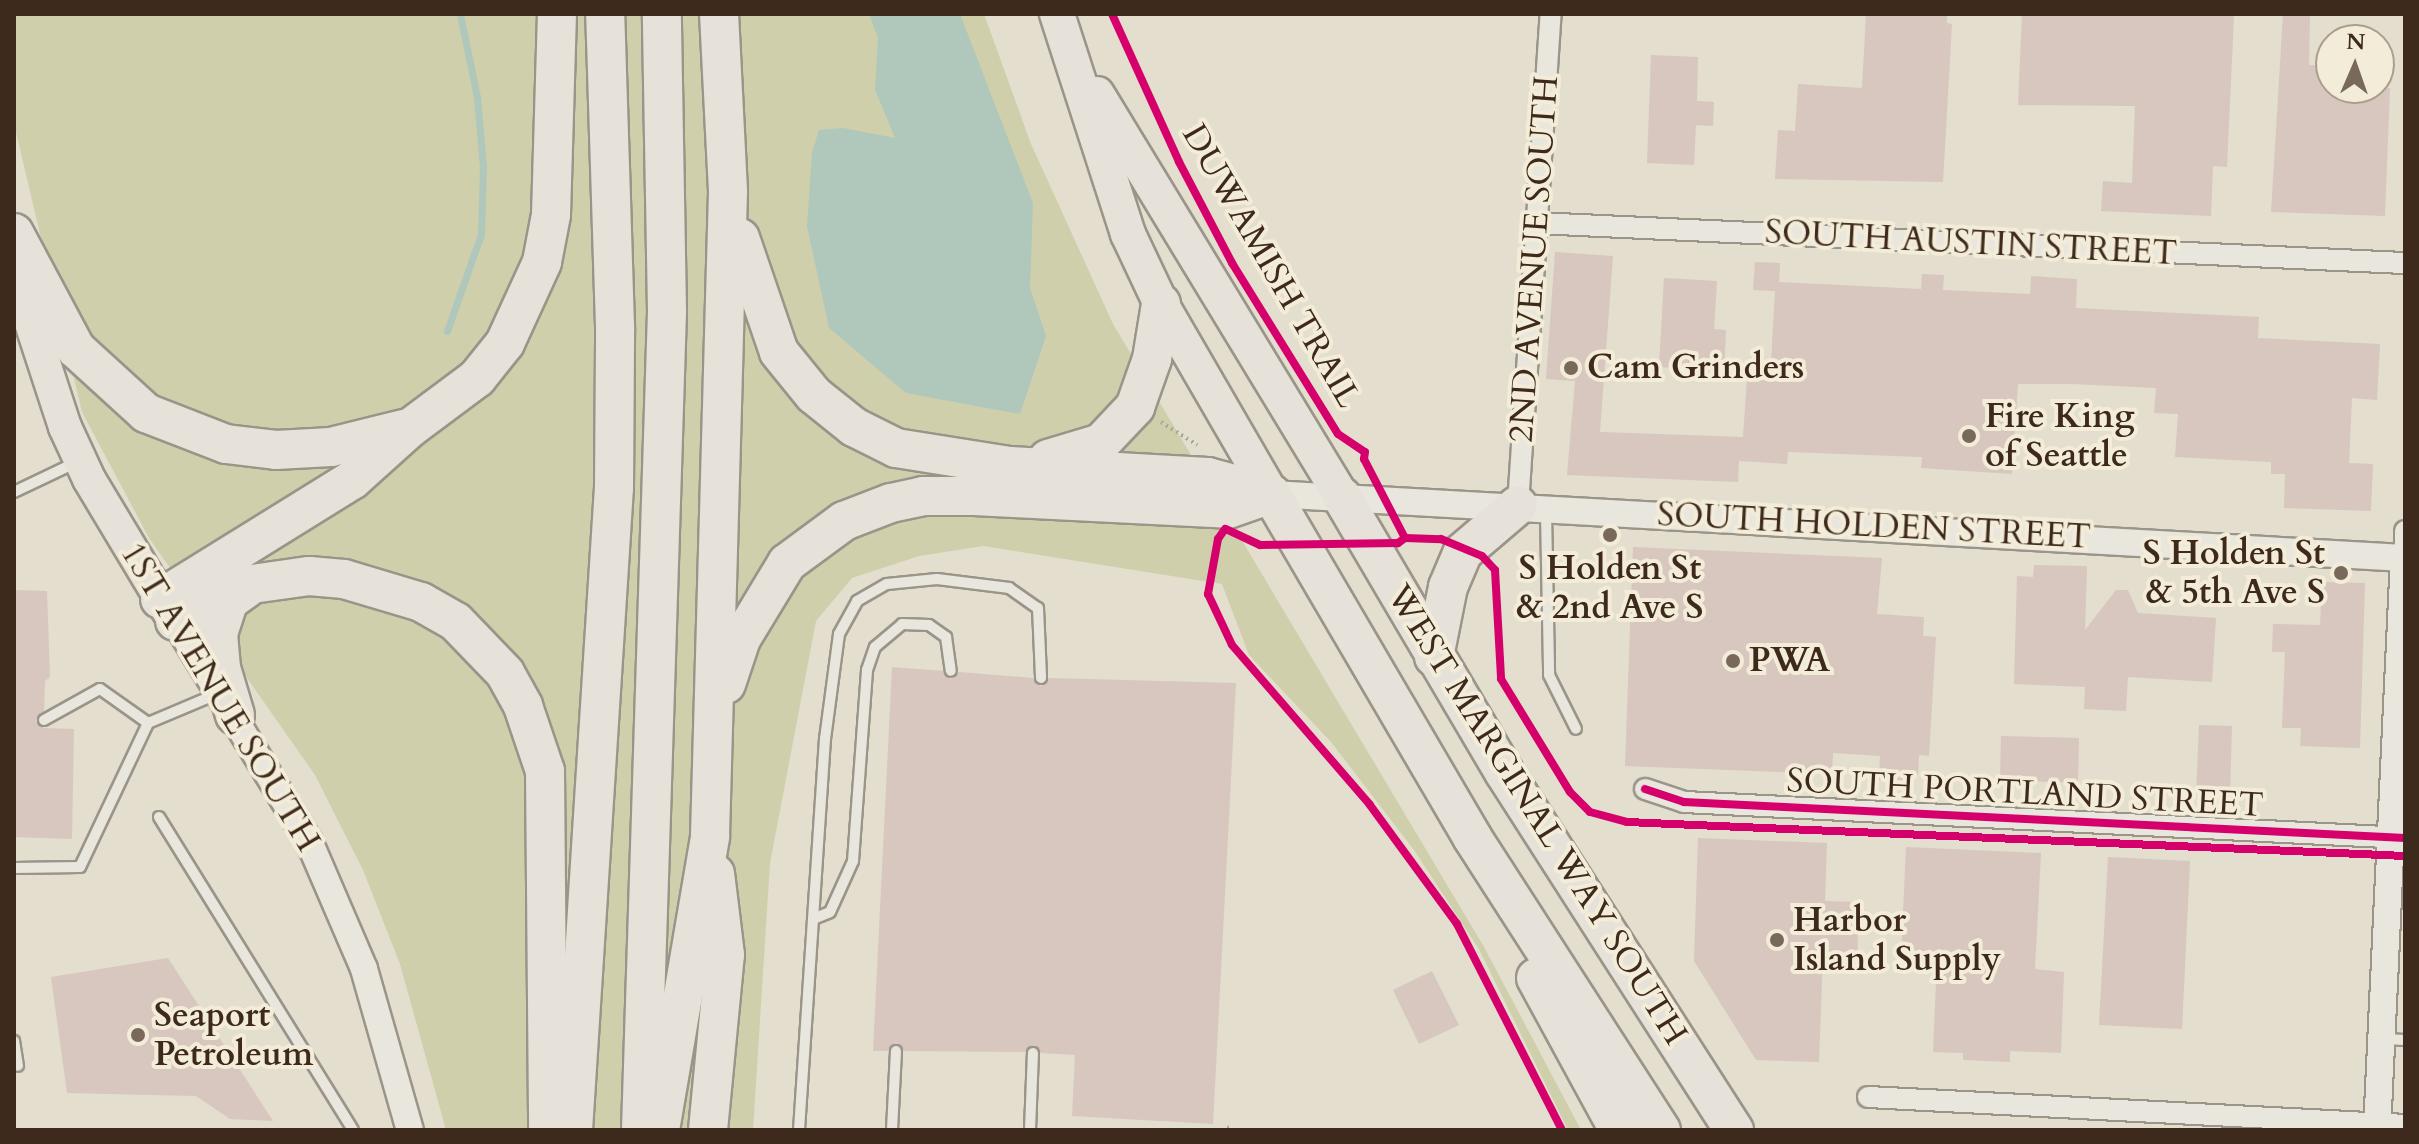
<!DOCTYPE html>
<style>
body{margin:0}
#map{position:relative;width:2419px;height:1144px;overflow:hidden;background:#e3decd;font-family:Cardo,serif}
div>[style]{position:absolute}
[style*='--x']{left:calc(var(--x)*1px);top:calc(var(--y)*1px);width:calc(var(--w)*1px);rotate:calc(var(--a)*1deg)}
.green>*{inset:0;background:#cfcfab}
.water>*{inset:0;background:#afc8bb}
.stream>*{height:7px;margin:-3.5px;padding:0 3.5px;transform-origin:3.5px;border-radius:3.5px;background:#afc8bb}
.building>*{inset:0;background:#d7c7be}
.path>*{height:4px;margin-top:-2px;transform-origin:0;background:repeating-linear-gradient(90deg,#aba79f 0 2px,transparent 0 6px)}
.roads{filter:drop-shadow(2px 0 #9a9489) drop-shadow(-2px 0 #9a9489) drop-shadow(0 2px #9a9489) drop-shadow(0 -2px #9a9489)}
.service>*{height:10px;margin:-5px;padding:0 5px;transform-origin:5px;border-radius:5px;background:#e9e6de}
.minor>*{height:20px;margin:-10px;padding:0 10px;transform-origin:10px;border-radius:10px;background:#e9e6de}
.tertiary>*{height:26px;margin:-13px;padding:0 13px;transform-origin:13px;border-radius:13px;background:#e9e6de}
.primary>*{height:32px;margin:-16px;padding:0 16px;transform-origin:16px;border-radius:16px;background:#e6e2d9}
.trunk>*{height:34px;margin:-17px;padding:0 17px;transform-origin:17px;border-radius:17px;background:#e6e2d9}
.motorway>*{height:38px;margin:-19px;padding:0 19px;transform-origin:19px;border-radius:19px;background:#e6e2d9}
.cycleway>*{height:8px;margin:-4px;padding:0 4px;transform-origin:4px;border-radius:4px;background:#d6006c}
.dots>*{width:22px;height:22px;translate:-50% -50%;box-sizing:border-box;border:4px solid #f3ecd8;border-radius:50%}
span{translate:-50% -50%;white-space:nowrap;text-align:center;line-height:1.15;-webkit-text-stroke:8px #f3ecd8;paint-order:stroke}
.street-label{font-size:34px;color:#3e2a1d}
.poi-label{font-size:34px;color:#3e2a1d;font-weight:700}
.left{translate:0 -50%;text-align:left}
.right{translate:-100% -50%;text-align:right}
.frame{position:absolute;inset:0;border:16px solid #3e2a1d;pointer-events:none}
.north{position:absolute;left:2315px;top:24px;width:80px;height:80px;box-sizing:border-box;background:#f3ecd8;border:2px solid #ab9e8d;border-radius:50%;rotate:2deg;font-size:22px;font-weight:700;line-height:32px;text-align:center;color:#3e2a1d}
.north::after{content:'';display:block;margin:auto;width:28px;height:36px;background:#78695b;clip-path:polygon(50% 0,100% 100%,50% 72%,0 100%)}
</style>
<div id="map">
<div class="green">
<div style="clip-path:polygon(14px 14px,984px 14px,1031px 144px,1113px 324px,1484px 947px,1581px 1130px,1568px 1130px,1479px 949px,1414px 850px,1331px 742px,1249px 655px,1222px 584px,983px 546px,919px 556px,852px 578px,816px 621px,770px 863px,753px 1130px,446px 1130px,400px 964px,363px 870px,315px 775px,149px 538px,82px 412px,15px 128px)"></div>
</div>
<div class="water">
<div style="clip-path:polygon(869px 14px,960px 14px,1033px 203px,1030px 288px,1046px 336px,1020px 414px,906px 393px,829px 328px,807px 226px,812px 153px,819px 130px,843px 128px,895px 138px,875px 90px,878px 38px)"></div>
</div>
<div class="stream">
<div style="--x:447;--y:331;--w:103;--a:-70.7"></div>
<div style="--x:481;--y:234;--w:67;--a:-88.3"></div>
<div style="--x:483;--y:167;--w:70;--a:-94.9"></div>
<div style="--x:477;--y:97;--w:85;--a:-101.6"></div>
</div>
<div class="building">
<div style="clip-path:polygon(1866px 14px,1947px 14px,1947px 23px,1952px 24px,1943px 182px,1775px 179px,1778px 130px,1795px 131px,1798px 84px,1862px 88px)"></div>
<div style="clip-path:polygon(2022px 14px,2234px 16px,2227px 167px,2213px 166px,2211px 216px,2101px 211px,2103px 181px,2132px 183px,2135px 106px,2018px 105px)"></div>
<div style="clip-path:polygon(2283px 14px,2310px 14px,2309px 65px,2331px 66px,2331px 88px,2390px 88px,2385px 216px,2271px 212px)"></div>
<div style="clip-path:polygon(1651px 55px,1698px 57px,1697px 101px,1714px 102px,1713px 126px,1696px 125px,1694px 165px,1647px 163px)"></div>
<div style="clip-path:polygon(1555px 252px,1613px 256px,1600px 432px,1743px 437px,1747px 378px,1770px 380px,1775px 291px,1753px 290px,1755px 262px,1780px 263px,1779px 282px,1921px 289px,1922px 274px,1944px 275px,1943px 290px,2030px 294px,2031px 276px,2077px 279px,2076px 308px,2259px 317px,2258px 338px,2380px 344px,2377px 400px,2352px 398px,2349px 463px,2373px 464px,2371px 511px,2284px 508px,2285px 474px,2271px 474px,2271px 462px,2175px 457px,2178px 414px,2154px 413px,2156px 388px,2072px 384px,2018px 384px,2012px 474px,1921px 468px,1922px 457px,1788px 452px,1787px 464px,1739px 461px,1738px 482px,1567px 475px,1575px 381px,1546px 379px)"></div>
<div style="clip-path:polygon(1664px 278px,1717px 281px,1714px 329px,1726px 330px,1724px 371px,1659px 367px)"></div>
<div style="clip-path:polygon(1633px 547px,1882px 558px,1877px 614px,1924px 617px,1923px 636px,1936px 637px,1929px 756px,1919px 755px,1918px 775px,1903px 774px,1903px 782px,1879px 780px,1880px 756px,1833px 753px,1832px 774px,1625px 766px)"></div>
<div style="clip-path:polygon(2034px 565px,2087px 566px,2085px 630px,2116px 590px,2128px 590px,2138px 613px,2216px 618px,2212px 682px,2128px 677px,2126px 711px,2084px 709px,2085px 687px,2014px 684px,2017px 576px,2033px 577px)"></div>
<div style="clip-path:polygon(2322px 582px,2365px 583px,2360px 748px,2300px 746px,2301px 728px,2282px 728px,2285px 652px,2272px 652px,2273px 624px,2320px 625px)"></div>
<div style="clip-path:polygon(14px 590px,47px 591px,50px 677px,45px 681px,44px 711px,36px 721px,44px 728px,74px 729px,72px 839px,14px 837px)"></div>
<div style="clip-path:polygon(892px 667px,943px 671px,951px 679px,959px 672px,1033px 678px,1041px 686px,1049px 678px,1236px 683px,1213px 1124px,1072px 1116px,1075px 1055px,1041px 1053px,1034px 1045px,1025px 1052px,904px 1051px,896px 1043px,888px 1051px,873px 1051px)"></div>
<div style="clip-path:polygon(2199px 725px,2232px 726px,2230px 796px,2196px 794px)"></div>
<div style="clip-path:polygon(2001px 736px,2079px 738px,2078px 783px,2000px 780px)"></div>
<div style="clip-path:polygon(1698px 838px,1827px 843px,1825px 901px,1857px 902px,1858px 956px,1823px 955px,1819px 1062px,1756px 1060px,1694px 961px)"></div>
<div style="clip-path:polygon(1906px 847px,2041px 853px,2035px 969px,2064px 972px,2061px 1053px,2010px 1051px,2010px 1062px,1963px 1060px,1963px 1053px,1933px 1052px,1937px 959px,1901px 957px)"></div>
<div style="clip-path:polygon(2108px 857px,2190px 861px,2182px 1029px,2099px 1025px)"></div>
<div style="clip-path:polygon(168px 958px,273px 1121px,230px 1119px,196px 1096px,67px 1093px,51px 977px)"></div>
<div style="clip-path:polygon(1432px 971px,1459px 1025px,1419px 1044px,1393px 990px)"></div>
</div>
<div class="path">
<div style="--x:1161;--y:422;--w:43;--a:32.6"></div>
<div style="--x:1227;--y:1127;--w:7;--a:27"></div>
</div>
<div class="roads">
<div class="service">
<div style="--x:14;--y:492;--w:70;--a:-25.5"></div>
<div style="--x:1546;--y:512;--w:163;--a:88.9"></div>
<div style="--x:1549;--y:675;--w:60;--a:63.4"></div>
<div style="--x:44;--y:720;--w:64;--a:-29"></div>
<div style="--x:100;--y:689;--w:59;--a:35.3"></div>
<div style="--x:148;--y:723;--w:75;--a:-22.8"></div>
<div style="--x:159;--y:817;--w:368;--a:58.2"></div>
<div style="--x:14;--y:868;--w:66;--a:-0.9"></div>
<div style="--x:80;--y:867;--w:159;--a:-64.7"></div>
<div style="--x:813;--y:919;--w:18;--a:-22"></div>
<div style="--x:830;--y:912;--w:56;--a:-65.7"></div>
<div style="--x:853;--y:861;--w:192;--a:-85.8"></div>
<div style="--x:867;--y:670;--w:24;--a:-71"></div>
<div style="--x:875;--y:647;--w:35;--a:-40"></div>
<div style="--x:902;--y:624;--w:27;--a:2"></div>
<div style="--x:929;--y:625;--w:21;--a:35"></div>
<div style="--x:946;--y:637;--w:34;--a:82"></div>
<div style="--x:2384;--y:1039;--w:21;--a:3"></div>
<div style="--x:14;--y:1041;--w:25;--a:81"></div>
<div style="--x:799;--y:1130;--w:392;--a:-86.2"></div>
<div style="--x:825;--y:739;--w:106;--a:-82.4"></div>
<div style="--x:839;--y:634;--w:38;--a:-61"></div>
<div style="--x:857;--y:601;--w:34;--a:-30"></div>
<div style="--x:887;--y:584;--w:50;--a:-5.7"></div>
<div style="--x:937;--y:579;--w:73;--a:7.1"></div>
<div style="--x:1009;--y:588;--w:35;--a:35"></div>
<div style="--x:1038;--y:608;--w:70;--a:87.5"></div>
<div style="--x:892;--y:1130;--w:79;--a:-87.1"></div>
<div style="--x:1030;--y:1130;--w:77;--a:-87.8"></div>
</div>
<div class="minor">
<div style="--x:1536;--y:223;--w:870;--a:2.64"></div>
<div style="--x:1518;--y:505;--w:492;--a:-86.2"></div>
<div style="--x:2405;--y:531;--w:27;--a:90"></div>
<div style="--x:1645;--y:789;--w:41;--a:18.4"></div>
<div style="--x:1684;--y:802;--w:722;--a:2.86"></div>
<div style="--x:1868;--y:1097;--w:538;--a:2.98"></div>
</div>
<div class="tertiary">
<div style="--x:1271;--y:494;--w:1135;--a:3.23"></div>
<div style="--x:2404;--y:558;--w:573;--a:92.7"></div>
<div style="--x:175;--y:621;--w:258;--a:58.7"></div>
<div style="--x:309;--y:841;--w:139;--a:66.7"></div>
<div style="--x:364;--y:969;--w:167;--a:74.1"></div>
</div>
<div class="primary">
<div style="--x:14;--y:271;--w:164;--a:71.9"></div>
<div style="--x:65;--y:427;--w:57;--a:65.2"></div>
<div style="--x:89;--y:479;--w:163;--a:59"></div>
</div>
<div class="trunk">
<div style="--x:1057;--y:14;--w:231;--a:72.1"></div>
<div style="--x:1128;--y:234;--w:77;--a:64.8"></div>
<div style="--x:1161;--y:304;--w:220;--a:59.9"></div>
<div style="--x:1097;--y:94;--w:472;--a:58.7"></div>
</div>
<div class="motorway">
<div style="--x:14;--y:233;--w:132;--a:61.9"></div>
<div style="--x:76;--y:349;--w:95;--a:42.4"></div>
<div style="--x:146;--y:413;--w:86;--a:21.2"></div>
<div style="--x:226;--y:444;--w:50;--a:6.8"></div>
<div style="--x:276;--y:450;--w:55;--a:-3.1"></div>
<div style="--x:331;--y:447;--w:74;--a:-14"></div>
<div style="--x:740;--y:238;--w:120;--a:71.1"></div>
<div style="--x:779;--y:352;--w:55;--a:50.9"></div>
<div style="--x:814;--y:395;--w:51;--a:38.7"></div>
<div style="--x:854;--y:427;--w:47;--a:26.6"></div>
<div style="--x:896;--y:448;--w:115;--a:9"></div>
<div style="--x:1010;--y:466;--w:198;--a:3.2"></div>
<div style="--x:1208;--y:477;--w:65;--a:15.1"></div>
<div style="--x:1048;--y:459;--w:55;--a:-16.8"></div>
<div style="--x:1101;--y:443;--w:50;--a:-46.6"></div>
<div style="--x:1135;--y:407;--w:51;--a:-70.5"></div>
<div style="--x:1152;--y:359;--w:56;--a:-80.7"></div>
<div style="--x:1271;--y:494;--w:398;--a:59.6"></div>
<div style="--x:1472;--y:837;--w:349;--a:57.2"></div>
<div style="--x:1342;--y:497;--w:319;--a:59.5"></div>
<div style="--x:1504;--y:772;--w:426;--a:57.3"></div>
<div style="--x:160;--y:599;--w:226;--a:-31.8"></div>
<div style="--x:352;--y:480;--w:78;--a:-41.9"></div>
<div style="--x:410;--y:428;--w:84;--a:-36.7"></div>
<div style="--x:477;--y:378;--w:45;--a:-51.3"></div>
<div style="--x:505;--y:343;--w:89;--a:-65.4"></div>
<div style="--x:542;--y:262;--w:48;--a:-79.2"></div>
<div style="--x:551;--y:215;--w:201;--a:-88.3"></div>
<div style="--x:175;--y:621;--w:61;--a:-29.5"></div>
<div style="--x:228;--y:591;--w:25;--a:-16"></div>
<div style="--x:252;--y:584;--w:58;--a:-8"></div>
<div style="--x:309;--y:576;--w:35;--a:5"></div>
<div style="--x:344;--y:579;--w:80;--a:16.6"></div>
<div style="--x:421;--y:602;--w:40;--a:29.7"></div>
<div style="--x:456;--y:622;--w:71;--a:46.1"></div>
<div style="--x:505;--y:673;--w:38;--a:61"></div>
<div style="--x:523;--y:706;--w:69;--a:71.3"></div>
<div style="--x:545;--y:771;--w:359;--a:89.5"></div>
<div style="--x:1434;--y:657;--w:71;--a:-78.7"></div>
<div style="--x:1448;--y:587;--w:38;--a:-67"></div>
<div style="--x:1463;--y:552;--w:72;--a:-40.5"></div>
<div style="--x:726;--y:684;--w:47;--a:-71.6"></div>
<div style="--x:741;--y:639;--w:89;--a:-58.8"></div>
<div style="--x:787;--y:563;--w:71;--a:-36.4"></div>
<div style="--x:844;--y:521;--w:50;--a:-21"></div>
<div style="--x:891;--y:503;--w:33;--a:-12"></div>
<div style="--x:923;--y:496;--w:51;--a:0"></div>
<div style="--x:974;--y:496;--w:254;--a:2.9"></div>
<div style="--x:1228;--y:509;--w:46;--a:-19.2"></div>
<div style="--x:235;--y:715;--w:49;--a:-106.6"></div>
<div style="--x:221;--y:668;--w:34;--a:-95"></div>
<div style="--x:218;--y:634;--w:35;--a:-72"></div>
<div style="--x:229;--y:601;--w:22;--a:-36"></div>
<div style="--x:1536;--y:978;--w:173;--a:61.4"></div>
<div style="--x:573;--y:1130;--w:643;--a:-86.35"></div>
<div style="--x:614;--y:488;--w:162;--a:-89.6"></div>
<div style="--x:615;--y:326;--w:312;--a:-91.8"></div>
<div style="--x:641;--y:1130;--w:819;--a:-88.18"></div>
<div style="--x:667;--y:311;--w:297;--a:-91"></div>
<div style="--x:660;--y:1130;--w:298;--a:-80.3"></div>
<div style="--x:710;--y:836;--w:645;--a:-88.4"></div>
<div style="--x:728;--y:191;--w:177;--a:-92.9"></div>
<div style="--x:708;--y:1130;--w:176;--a:-84.5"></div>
<div style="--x:725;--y:955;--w:82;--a:-97"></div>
</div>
</div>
<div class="cycleway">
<div style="--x:1112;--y:14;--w:162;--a:65.6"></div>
<div style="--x:1179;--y:162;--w:114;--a:62.3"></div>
<div style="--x:1232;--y:263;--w:201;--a:58.2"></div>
<div style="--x:1338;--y:434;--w:32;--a:34"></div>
<div style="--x:1365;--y:452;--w:7;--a:98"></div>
<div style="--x:1364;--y:459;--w:89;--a:62.6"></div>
<div style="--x:1405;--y:538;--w:36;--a:2"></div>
<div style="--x:1441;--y:539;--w:44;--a:22.5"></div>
<div style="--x:1482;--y:556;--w:19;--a:47"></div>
<div style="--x:1495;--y:570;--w:109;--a:86.8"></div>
<div style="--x:1501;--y:679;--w:132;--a:58.6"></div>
<div style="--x:1570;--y:792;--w:28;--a:45"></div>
<div style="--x:1590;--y:812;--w:38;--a:15"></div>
<div style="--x:1627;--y:822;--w:779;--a:2.5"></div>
<div style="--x:1405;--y:538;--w:9;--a:144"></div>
<div style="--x:1398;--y:543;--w:138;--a:179.2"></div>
<div style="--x:1260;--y:545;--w:38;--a:-155"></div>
<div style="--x:1225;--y:529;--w:12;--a:125"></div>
<div style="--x:1218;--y:539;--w:56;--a:100.3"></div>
<div style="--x:1208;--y:594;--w:56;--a:64.8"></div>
<div style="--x:1232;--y:645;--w:211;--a:49.2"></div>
<div style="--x:1370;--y:805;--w:147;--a:53.8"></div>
<div style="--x:1457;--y:924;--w:231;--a:63"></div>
<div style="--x:1645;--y:789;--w:41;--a:18.4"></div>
<div style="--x:1684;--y:802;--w:722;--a:2.86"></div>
</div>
<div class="dots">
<div style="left:1571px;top:368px;background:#78695b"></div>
<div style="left:1969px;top:436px;background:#78695b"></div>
<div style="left:1610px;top:535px;background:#78695b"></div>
<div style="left:2341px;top:573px;background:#78695b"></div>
<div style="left:1733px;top:661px;background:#78695b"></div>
<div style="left:1777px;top:940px;background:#78695b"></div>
<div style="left:138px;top:1035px;background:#78695b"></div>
</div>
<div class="street-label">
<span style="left:1971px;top:243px;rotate:3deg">SOUTH AUSTIN STREET</span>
<span style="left:1534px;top:259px;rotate:-86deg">2ND AVENUE SOUTH</span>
<span style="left:1271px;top:266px;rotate:60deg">DUWAMISH TRAIL</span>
<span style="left:1874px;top:526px;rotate:3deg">SOUTH HOLDEN STREET</span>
<span style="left:220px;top:697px;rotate:59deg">1ST AVENUE SOUTH</span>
<span style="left:2025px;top:793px;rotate:3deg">SOUTH PORTLAND STREET</span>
<span style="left:1537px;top:815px;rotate:58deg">WEST MARGINAL WAY SOUTH</span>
</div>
<div class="poi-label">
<span class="left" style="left:1587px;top:368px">Cam Grinders</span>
<span class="left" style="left:1985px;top:436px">Fire King<br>of Seattle</span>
<span class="right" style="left:2325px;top:573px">S Holden St<br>&amp; 5th Ave S</span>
<span style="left:1610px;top:588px">S Holden St<br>&amp; 2nd Ave S</span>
<span class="left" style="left:1749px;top:661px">PWA</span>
<span class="left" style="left:1793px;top:940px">Harbor<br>Island Supply</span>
<span class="left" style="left:154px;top:1035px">Seaport<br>Petroleum</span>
</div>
<div class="frame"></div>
<div class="north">N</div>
</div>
